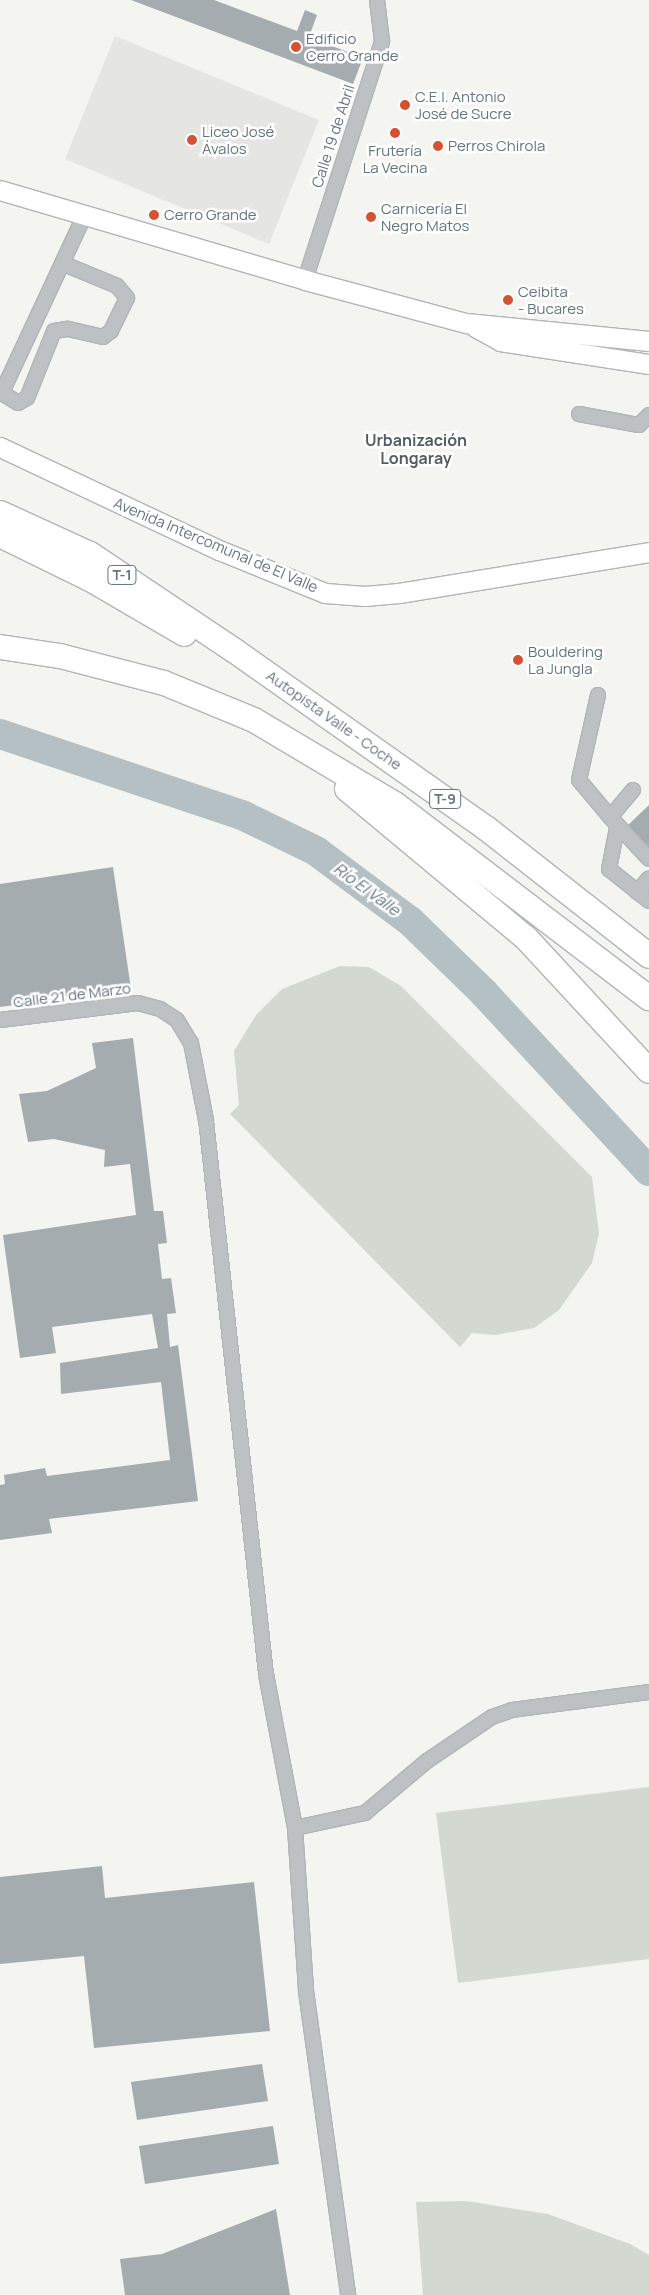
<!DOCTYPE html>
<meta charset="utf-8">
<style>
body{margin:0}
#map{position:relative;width:649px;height:2295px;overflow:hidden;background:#f4f4f0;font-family:Manrope,sans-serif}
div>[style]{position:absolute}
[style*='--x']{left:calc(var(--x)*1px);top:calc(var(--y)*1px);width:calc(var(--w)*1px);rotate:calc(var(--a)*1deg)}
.built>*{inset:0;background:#e5e6e4}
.green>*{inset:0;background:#d3d9d0}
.river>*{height:30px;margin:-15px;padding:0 15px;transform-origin:15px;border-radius:15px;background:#b4c0c3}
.building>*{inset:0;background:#a4acb0}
.roads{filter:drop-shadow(1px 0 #b0b5b8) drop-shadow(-1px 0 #b0b5b8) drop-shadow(0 1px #b0b5b8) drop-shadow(0 -1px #b0b5b8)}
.street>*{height:14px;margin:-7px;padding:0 7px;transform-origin:7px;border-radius:7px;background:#bdc1c4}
.secondary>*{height:19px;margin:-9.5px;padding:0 9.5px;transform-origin:9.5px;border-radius:9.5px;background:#fff}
.highway>*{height:24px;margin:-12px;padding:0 12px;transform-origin:12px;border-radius:12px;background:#fff}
.dots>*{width:14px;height:14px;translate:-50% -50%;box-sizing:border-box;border:2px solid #fff;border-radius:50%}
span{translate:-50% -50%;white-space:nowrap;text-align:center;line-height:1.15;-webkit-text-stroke:5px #fff;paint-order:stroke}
.shield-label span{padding:1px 4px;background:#fff;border:1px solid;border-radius:4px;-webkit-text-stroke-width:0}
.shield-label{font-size:14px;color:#65747f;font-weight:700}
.poi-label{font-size:15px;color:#65747f}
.left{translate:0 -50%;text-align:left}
.street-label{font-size:15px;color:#65747f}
.neighbourhood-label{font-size:16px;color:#535d65;font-weight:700}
.water-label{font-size:16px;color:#61767c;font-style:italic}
</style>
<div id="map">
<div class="built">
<div style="clip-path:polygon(115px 36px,319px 120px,269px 244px,65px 159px)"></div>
</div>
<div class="green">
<div style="clip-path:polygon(340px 966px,369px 967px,401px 986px,592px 1177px,599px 1234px,592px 1263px,559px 1310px,534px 1328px,495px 1335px,472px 1333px,460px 1347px,230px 1114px,239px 1105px,234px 1051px,256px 1015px,282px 989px)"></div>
<div style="clip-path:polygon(649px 1787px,649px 1959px,458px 1983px,436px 1813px)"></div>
<div style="clip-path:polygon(466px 2201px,548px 2214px,630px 2244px,649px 2255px,649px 2295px,423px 2295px,416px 2202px)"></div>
</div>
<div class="river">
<div style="--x:0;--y:734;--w:255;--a:18.5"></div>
<div style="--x:242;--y:815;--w:82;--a:25.9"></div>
<div style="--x:316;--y:851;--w:117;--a:36.7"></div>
<div style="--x:410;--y:921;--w:102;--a:44.2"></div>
<div style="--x:483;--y:992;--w:244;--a:47.2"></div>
</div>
<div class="building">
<div style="clip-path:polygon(131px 0,214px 0,297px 31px,305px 10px,317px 15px,309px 37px,363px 58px,353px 84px)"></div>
<div style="clip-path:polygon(649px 805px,649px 852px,626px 827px)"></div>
<div style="clip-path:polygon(113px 867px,131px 989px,0 1007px,0 884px)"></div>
<div style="clip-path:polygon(133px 1038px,154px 1211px,163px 1211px,167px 1243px,158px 1244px,162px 1279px,171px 1278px,176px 1313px,167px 1314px,170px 1347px,178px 1345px,198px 1501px,49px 1519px,52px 1533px,0 1540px,0 1485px,5px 1484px,4px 1475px,45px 1468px,47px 1476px,170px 1460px,161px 1382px,61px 1394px,60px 1363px,158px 1348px,152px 1314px,52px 1327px,56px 1353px,20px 1358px,3px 1235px,136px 1215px,130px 1164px,104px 1167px,105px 1150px,54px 1139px,28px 1142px,19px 1094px,47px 1091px,96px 1068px,92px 1043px)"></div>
<div style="clip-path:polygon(102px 1866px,105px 1898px,254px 1882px,270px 2031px,94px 2048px,84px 1956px,0 1964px,0 1877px)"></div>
<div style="clip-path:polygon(262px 2064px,268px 2101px,137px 2120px,131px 2082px)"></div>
<div style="clip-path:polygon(273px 2126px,279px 2164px,145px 2184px,139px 2146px)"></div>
<div style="clip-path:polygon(276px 2209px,290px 2295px,125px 2295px,120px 2259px,162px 2254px)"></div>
</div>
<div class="roads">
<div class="street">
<div style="--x:64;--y:264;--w:57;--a:22.5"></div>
<div style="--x:117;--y:286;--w:16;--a:50"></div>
<div style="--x:127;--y:298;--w:37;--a:116"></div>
<div style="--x:111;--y:331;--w:10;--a:143"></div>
<div style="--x:103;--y:337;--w:37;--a:-167"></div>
<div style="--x:67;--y:329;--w:13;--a:171"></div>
<div style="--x:54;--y:331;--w:72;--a:111.9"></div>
<div style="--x:27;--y:398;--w:10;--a:151"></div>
<div style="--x:18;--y:403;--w:15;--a:-148"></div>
<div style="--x:5;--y:395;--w:7;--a:-98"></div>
<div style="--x:4;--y:388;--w:192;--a:-65"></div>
<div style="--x:305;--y:280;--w:251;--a:-72.1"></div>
<div style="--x:382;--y:41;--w:41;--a:-97"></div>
<div style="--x:579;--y:414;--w:61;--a:10.4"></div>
<div style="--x:639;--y:425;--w:14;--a:-45"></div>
<div style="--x:598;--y:695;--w:87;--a:102.6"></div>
<div style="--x:579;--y:780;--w:48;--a:50"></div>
<div style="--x:633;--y:790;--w:35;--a:130"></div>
<div style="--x:610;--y:817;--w:57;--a:47.1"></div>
<div style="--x:617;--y:828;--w:42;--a:101"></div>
<div style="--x:609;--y:869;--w:51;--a:38.7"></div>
<div style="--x:637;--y:892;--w:18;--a:-49"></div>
<div style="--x:0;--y:1020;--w:139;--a:-7"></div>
<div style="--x:138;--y:1003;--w:23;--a:15"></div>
<div style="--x:160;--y:1009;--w:20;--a:33"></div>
<div style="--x:177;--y:1020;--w:27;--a:59"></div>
<div style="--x:191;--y:1043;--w:78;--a:79"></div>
<div style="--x:206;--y:1120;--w:557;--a:83.82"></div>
<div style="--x:266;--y:1674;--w:157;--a:79.3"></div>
<div style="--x:295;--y:1828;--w:163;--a:86.1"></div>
<div style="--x:306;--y:1991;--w:307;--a:82.1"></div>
<div style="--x:295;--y:1828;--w:72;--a:-12.1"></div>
<div style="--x:365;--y:1813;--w:81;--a:-40"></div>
<div style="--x:427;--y:1761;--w:78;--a:-34.1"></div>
<div style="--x:492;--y:1717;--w:21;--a:-19"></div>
<div style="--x:512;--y:1710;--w:138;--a:-7.5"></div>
</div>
<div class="secondary">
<div style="--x:0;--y:190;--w:318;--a:16.4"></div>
<div style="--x:305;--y:280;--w:167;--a:15"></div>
<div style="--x:466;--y:323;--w:184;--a:5.6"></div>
<div style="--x:475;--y:327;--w:29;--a:29"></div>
<div style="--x:500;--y:341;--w:151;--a:8.8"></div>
<div style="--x:0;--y:447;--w:242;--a:25.2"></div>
<div style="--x:219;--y:550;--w:114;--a:22.1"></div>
<div style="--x:325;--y:593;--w:40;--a:4.3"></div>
<div style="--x:365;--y:596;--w:34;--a:-5"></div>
<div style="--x:399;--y:593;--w:253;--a:-9.3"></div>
</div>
<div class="highway">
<div style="--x:0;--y:513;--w:99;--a:24.5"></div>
<div style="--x:90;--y:554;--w:174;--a:33.8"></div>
<div style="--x:235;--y:651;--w:307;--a:35.2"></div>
<div style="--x:486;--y:828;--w:207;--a:38.1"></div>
<div style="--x:0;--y:535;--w:100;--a:26.1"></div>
<div style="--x:90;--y:579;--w:109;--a:30.3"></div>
<div style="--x:0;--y:647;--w:61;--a:8.5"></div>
<div style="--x:60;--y:656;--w:107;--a:14.6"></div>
<div style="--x:164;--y:683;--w:97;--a:22.3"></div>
<div style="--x:254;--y:720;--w:164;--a:30.8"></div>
<div style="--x:395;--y:804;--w:320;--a:37.4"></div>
<div style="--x:347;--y:789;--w:233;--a:39.8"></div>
<div style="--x:526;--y:938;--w:181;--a:47.2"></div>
</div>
</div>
<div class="dots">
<div style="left:296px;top:47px;background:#d45231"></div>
<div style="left:405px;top:105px;background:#d45231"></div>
<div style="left:395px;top:133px;background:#d45231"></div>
<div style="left:192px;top:140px;background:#d45231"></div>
<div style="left:438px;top:146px;background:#d45231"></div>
<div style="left:154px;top:215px;background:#d45231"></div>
<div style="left:371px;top:217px;background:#d45231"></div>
<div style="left:508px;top:300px;background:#d45231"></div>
<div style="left:518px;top:660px;background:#d45231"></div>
</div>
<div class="shield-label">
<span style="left:122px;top:575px">T-1</span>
<span style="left:445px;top:799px">T-9</span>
</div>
<div class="poi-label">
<span class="left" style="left:306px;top:47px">Edificio<br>Cerro Grande</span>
<span class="left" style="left:415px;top:105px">C.E.I. Antonio<br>José de Sucre</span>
<span class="left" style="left:202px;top:140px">Liceo José<br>Ávalos</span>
<span class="left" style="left:448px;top:146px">Perros Chirola</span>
<span style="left:395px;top:159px">Frutería<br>La Vecina</span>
<span class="left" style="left:381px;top:217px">Carnicería El<br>Negro Matos</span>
<span class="left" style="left:164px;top:215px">Cerro Grande</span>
<span class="left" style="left:518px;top:300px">Ceibita<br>- Bucares</span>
<span class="left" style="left:528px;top:660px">Bouldering<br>La Jungla</span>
</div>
<div class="street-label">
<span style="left:333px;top:136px;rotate:-72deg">Calle 19 de Abril</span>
<span style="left:216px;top:545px;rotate:23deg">Avenida Intercomunal de El Valle</span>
<span style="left:334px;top:720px;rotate:35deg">Autopista Valle - Coche</span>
<span style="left:72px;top:995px;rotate:-7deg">Calle 21 de Marzo</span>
</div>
<div class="neighbourhood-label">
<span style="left:416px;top:449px">Urbanización<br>Longaray</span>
</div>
<div class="water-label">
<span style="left:367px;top:889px;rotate:36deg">Río El Valle</span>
</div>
</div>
